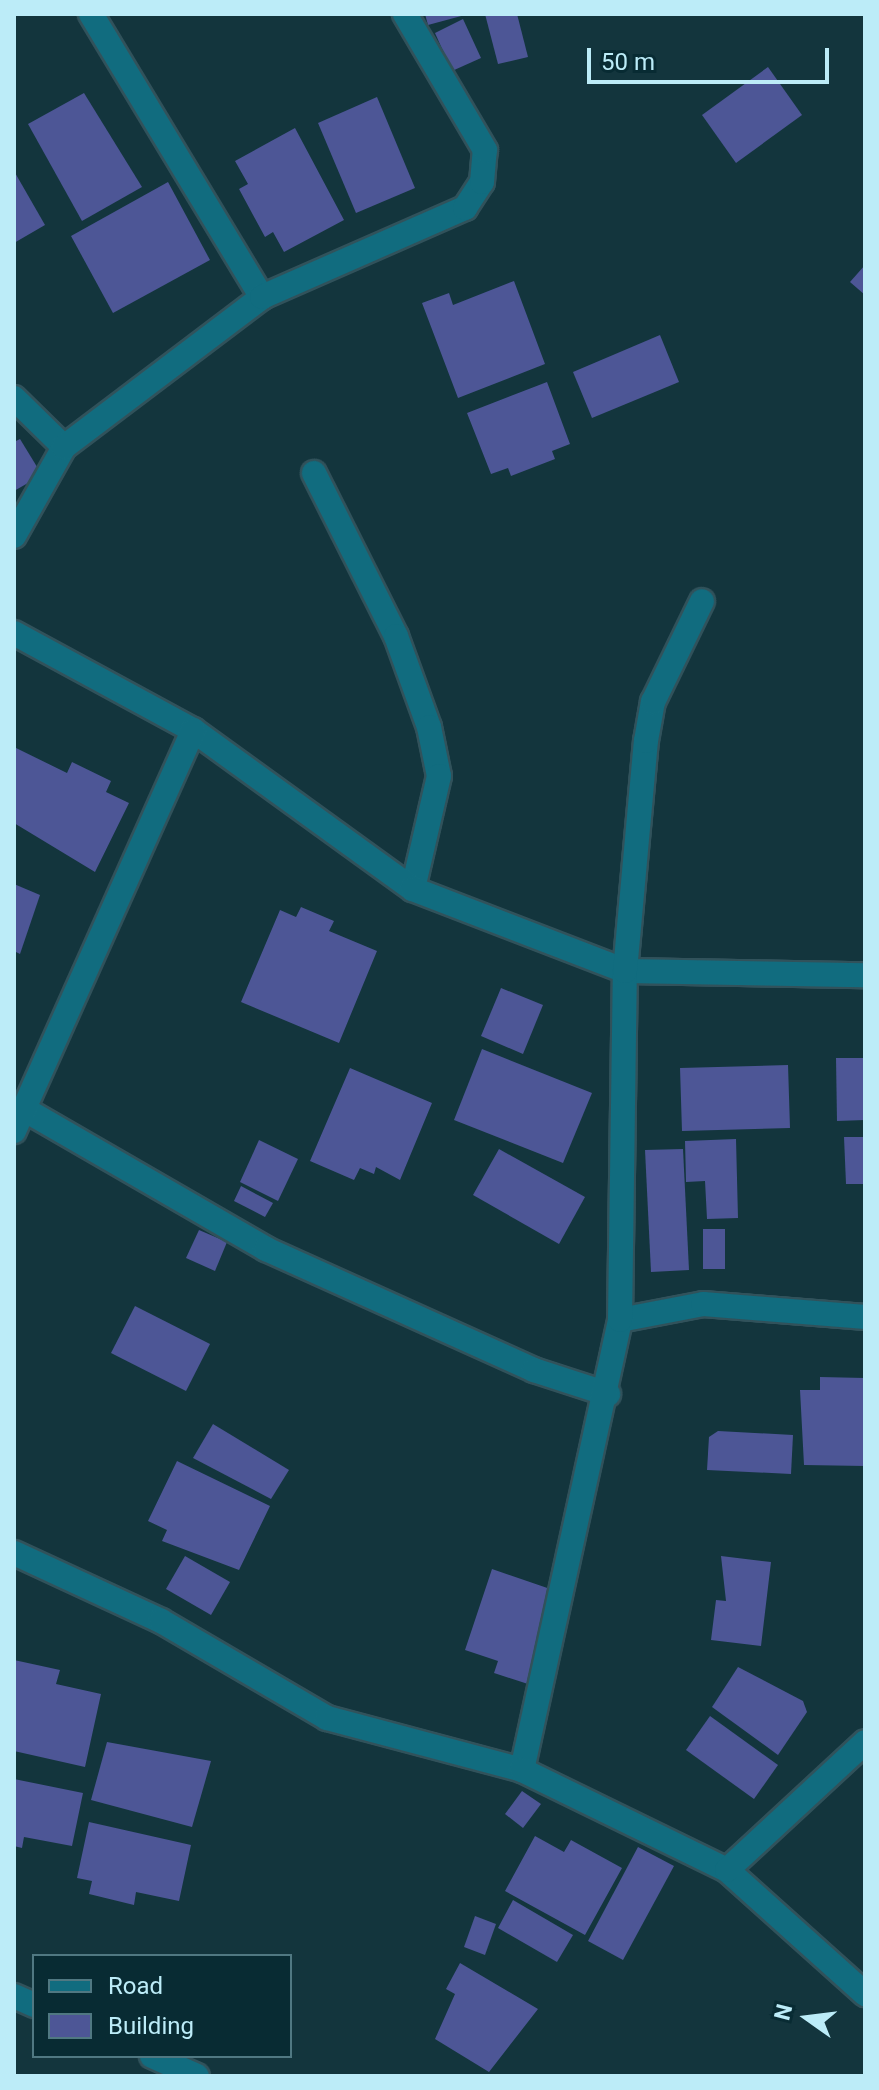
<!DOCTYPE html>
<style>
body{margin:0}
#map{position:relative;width:879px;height:2090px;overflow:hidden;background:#13353d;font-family:Roboto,sans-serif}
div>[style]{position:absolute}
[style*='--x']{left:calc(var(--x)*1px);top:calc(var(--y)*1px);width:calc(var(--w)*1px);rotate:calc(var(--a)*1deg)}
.building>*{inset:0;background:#4d5696}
.roads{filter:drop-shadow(2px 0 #31525b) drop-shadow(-2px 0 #31525b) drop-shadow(0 2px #31525b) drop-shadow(0 -2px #31525b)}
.minor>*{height:24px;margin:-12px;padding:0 12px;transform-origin:12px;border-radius:12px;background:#116c7f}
span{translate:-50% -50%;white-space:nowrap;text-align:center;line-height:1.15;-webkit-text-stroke:6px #082b33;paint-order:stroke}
.frame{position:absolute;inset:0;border:16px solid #bcecf8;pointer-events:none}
.legend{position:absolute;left:32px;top:1954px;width:260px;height:104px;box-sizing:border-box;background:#082b33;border:2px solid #507882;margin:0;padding:10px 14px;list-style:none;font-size:24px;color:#bcecf8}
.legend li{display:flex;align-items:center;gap:16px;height:40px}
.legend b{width:40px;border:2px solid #507882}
.north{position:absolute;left:767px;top:1978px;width:80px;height:80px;-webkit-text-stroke:6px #082b33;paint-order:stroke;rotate:284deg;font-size:22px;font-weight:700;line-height:32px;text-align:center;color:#bcecf8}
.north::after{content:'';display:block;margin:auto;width:28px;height:36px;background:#bcecf8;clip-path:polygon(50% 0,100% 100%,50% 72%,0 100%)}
.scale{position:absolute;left:587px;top:48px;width:242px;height:36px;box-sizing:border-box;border:4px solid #bcecf8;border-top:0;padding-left:10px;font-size:24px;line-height:28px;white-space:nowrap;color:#bcecf8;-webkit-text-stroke:6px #082b33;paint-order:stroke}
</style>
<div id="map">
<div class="building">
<div style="clip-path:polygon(425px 14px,465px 14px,465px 15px,428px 25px)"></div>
<div style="clip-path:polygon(485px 14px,517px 14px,528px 57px,498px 64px)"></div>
<div style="clip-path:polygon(463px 19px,481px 58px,452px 71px,435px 33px)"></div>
<div style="clip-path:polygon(768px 67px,802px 115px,736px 163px,702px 115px)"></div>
<div style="clip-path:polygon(84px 93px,142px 187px,82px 221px,28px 124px)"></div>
<div style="clip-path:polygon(377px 97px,415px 188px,356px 213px,318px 123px)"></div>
<div style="clip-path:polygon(295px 128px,344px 220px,284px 252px,273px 232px,265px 237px,239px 189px,248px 184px,235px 161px)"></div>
<div style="clip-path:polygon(14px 171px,45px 225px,14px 243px)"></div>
<div style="clip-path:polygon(168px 182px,210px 260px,113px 313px,71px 236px)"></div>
<div style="clip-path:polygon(865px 265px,865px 295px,850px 282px)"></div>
<div style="clip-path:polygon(514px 281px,545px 364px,458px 398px,422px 303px,449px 293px,453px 305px)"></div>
<div style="clip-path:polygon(660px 335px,679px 382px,592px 418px,573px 372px)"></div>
<div style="clip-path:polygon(547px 382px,570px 444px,552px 451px,555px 459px,511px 476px,508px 468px,491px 474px,467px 413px)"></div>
<div style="clip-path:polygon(20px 439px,42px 475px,14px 491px,14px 442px)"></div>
<div style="clip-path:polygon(14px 747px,67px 773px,72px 762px,111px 781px,106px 792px,129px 803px,95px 872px,14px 823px)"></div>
<div style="clip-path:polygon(14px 884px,40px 895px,20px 954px,14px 951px)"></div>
<div style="clip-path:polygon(301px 907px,334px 921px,329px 931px,377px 951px,339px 1043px,241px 1002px,280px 910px,296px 917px)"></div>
<div style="clip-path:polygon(501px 988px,543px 1005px,523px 1054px,481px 1036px)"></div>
<div style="clip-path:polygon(482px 1049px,592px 1093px,563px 1163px,454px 1120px)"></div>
<div style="clip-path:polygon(836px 1058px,865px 1058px,865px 1120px,837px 1121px)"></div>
<div style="clip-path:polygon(788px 1065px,790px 1128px,682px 1131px,680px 1068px)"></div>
<div style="clip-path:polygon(350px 1068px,432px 1103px,400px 1180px,376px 1167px,374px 1174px,360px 1168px,354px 1180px,310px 1161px)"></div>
<div style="clip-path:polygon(844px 1137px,865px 1137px,865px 1184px,846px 1184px)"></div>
<div style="clip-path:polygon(736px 1139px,738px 1218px,707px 1219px,705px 1181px,686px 1182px,685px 1141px)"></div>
<div style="clip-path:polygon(259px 1140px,298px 1159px,278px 1201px,240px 1182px)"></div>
<div style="clip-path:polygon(499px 1149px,585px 1197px,559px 1244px,473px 1195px)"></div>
<div style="clip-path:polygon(683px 1149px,689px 1270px,651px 1272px,645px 1150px)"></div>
<div style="clip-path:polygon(241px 1186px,273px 1203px,265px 1217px,234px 1201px)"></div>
<div style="clip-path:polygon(703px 1229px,725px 1229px,725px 1269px,703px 1269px)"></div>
<div style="clip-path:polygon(199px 1230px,227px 1242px,215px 1271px,186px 1258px)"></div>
<div style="clip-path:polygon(135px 1306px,210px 1344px,186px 1391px,111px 1353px)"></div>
<div style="clip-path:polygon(820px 1377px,865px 1378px,865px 1466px,804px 1465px,800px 1390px,820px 1390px)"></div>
<div style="clip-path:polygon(213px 1424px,289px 1470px,271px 1499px,193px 1458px)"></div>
<div style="clip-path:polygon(718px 1431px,793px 1435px,791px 1474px,707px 1470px,709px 1437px)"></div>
<div style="clip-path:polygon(177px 1461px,270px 1506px,239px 1570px,162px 1541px,167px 1530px,148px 1521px)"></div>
<div style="clip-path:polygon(185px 1556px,230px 1582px,211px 1615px,166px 1589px)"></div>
<div style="clip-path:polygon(721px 1556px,771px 1562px,761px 1646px,711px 1640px,716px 1600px,726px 1601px)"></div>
<div style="clip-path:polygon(492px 1569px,559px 1592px,528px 1684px,494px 1673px,498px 1661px,465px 1650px)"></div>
<div style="clip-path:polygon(14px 1660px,60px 1670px,56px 1684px,101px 1694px,85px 1767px,14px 1751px)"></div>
<div style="clip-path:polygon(738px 1667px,803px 1701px,807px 1712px,778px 1755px,712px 1707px)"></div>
<div style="clip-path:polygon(710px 1716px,778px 1765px,754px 1799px,686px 1750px)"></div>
<div style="clip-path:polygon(107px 1742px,211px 1761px,192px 1827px,91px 1800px)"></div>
<div style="clip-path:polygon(14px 1779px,83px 1793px,72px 1846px,24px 1837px,22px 1848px,14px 1846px)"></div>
<div style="clip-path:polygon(522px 1791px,541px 1804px,523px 1828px,505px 1814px)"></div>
<div style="clip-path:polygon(89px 1822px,191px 1845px,179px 1901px,136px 1892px,134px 1905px,89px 1894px,92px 1881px,77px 1878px)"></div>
<div style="clip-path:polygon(535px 1836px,564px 1852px,571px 1840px,622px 1868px,585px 1935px,505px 1891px)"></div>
<div style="clip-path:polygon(638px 1847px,674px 1866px,623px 1960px,588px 1941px)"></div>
<div style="clip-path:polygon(513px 1900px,573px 1935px,557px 1962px,498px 1928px)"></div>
<div style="clip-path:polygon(475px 1916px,496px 1924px,485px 1955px,464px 1947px)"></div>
<div style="clip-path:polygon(460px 1963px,538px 2009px,489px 2072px,435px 2039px,455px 1994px,446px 1989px)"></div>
</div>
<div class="roads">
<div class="minor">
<div style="--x:91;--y:14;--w:331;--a:58.9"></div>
<div style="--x:14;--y:398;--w:70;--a:44.4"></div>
<div style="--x:64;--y:447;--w:102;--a:119.3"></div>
<div style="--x:64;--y:447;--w:248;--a:-37.1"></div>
<div style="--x:262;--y:297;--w:222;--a:-23.7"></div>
<div style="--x:465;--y:208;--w:31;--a:-57"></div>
<div style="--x:482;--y:182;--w:32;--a:-85"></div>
<div style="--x:485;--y:150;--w:158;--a:-120.5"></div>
<div style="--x:314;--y:473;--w:182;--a:63.3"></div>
<div style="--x:396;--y:636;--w:97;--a:70.1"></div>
<div style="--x:429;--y:727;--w:50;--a:78.5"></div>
<div style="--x:439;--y:776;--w:116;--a:103"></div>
<div style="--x:14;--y:633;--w:204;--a:28.5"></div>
<div style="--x:193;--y:730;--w:271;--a:35.9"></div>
<div style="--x:413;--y:889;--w:227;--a:21.1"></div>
<div style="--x:625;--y:971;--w:240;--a:1"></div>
<div style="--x:22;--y:1108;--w:282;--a:30"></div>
<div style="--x:266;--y:1249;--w:294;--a:24.3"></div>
<div style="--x:534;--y:1370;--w:78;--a:18"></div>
<div style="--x:14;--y:1131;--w:439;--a:-65.9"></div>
<div style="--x:620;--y:1320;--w:85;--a:-10.9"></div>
<div style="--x:703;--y:1304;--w:163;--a:4.6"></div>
<div style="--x:14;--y:1553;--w:162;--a:24.8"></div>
<div style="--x:161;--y:1621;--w:192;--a:30.3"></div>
<div style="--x:327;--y:1718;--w:202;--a:14.9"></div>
<div style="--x:522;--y:1770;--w:461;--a:-77.7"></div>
<div style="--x:620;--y:1320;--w:349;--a:-89.2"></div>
<div style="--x:625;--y:971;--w:231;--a:-84.8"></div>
<div style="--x:646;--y:741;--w:40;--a:-80"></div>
<div style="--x:653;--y:702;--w:112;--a:-64.1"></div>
<div style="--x:522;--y:1770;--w:228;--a:26"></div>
<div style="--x:727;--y:1870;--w:186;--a:41.9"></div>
<div style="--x:727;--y:1870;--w:188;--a:-42.8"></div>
<div style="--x:14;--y:1996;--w:22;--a:24"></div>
<div style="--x:152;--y:2056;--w:49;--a:24"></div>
</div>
</div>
<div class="frame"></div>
<ul class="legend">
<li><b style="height:10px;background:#116c7f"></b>Road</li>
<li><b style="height:22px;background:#4d5696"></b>Building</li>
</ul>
<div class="north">N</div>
<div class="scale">50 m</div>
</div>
